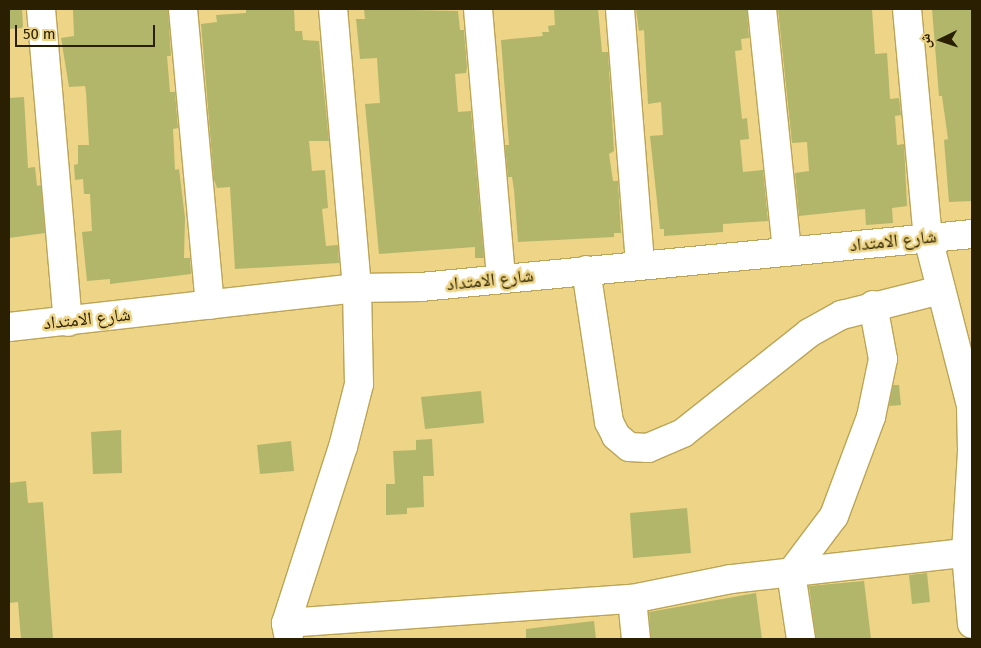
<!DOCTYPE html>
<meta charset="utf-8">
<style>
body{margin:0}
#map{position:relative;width:981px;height:648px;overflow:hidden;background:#edd486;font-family:"Fira Sans","Noto Naskh Arabic",sans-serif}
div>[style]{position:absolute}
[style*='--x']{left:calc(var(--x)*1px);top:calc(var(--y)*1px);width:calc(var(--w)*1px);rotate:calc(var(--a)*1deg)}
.building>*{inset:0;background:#b1b66a}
.roads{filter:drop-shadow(1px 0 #bca456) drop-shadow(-1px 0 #bca456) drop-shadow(0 1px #bca456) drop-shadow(0 -1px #bca456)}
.minor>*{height:28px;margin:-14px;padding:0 14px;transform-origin:14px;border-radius:14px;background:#fff}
span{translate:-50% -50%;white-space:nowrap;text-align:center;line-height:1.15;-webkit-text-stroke:5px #edd486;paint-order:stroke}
.street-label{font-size:18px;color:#2a2000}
.frame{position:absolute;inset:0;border:10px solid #2a2000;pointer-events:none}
.north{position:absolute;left:916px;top:15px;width:50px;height:50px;-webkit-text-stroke:4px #edd486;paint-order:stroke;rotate:266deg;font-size:14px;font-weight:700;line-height:20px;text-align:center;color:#2a2000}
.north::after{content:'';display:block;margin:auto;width:18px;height:22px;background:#2a2000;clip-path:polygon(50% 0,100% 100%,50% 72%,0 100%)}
.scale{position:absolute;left:15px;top:25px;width:140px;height:22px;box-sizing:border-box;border:2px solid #2a2000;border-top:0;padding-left:6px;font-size:15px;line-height:18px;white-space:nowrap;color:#2a2000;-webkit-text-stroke:4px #edd486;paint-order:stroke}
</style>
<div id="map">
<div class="building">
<div style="clip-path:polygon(9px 9px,22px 9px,23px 28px,9px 29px)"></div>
<div style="clip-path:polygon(73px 9px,168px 9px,171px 56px,167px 56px,170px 92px,175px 92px,178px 128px,173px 129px,175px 170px,179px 169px,185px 218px,184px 258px,190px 258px,191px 274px,110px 284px,110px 279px,87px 281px,82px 232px,92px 231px,90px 194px,84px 194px,83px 179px,75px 180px,74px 165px,78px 164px,78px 145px,89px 145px,86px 92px,85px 86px,69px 87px,61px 38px,74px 36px)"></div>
<div style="clip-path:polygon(246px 9px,294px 9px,295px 31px,302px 31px,303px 40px,319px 41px,329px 141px,309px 141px,312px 171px,325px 170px,328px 208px,322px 209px,326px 246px,338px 245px,339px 263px,235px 269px,230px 187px,217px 188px,214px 180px,201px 24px,217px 22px,216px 15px,246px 13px)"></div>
<div style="clip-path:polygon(364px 9px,458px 11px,460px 30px,464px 30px,467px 68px,466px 73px,455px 74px,458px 112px,471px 111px,484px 258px,475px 258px,475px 247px,379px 254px,365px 104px,380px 103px,377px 58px,360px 59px,356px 19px,365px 19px)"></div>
<div style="clip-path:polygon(554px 9px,598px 9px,602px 52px,608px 52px,614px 151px,609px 154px,613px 181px,618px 181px,621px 233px,614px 233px,614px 237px,518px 242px,514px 190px,512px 177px,508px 177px,505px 145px,509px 145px,501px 40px,543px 36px,542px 32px,549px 32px,548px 26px,555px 25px)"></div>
<div style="clip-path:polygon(636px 9px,747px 9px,749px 38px,741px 39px,742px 50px,735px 51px,742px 119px,747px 118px,749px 139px,740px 140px,743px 172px,763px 170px,768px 221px,723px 224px,723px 232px,664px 236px,664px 229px,660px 229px,650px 136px,663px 135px,661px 102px,648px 104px,644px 30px,639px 31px)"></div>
<div style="clip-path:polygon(778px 9px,872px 9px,875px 54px,887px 53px,890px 99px,899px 98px,901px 115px,895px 116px,897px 145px,904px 144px,907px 206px,892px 208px,893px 223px,866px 225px,865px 209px,799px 216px,795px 173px,809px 171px,807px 142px,792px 143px)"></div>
<div style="clip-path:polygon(932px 9px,972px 9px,972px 201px,949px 202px,944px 140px,948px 139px,942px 96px,939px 96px)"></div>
<div style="clip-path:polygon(24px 97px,28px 168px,35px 167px,37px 186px,41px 185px,45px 233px,9px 238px,9px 98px)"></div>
<div style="clip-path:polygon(893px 385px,899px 385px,901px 405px,889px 406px)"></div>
<div style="clip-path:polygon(481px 391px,484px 423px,425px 429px,421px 397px)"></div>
<div style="clip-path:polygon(121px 430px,122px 473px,93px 474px,91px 432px)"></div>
<div style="clip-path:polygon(432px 439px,434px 476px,423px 476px,424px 507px,407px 508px,407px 514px,386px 515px,386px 484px,395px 484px,393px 451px,416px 450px,416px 440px)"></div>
<div style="clip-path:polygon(291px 441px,294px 471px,260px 474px,257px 445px)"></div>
<div style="clip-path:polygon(26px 481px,28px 503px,43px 502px,53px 639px,21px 639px,18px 602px,9px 603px,9px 483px)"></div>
<div style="clip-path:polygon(687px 508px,691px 553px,633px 558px,630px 513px)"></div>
<div style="clip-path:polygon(927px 573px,930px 602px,912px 604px,909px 575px)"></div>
<div style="clip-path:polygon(864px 581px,871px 639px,816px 639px,809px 586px)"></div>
<div style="clip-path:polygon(756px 593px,762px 639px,651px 639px,649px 612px)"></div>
<div style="clip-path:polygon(594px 621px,596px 639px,526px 639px,526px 629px)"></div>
</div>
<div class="roads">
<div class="minor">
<div style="--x:41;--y:9;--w:314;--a:85.1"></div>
<div style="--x:183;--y:9;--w:297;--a:84.8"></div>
<div style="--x:478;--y:9;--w:270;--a:85.1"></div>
<div style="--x:620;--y:9;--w:257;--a:85.5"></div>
<div style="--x:762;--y:9;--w:244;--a:84.1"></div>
<div style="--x:907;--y:9;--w:230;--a:84.8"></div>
<div style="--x:928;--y:238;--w:173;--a:75.6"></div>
<div style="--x:971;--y:406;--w:45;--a:88.7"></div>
<div style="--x:972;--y:451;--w:102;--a:93.4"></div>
<div style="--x:966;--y:553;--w:71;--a:85.2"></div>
<div style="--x:586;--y:270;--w:154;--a:81.4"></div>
<div style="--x:609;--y:422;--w:16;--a:63"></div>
<div style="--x:616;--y:436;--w:17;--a:40"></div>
<div style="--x:629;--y:447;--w:19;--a:3"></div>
<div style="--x:648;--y:448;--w:38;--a:-23"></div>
<div style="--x:683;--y:433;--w:161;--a:-38.4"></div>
<div style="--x:809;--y:333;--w:38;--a:-29"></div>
<div style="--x:842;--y:315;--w:102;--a:-14.2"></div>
<div style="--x:9;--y:327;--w:350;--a:-6.4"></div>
<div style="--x:357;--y:288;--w:64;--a:-0.9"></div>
<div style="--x:421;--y:287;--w:554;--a:-5.49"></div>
<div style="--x:632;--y:599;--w:40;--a:84.3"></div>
<div style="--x:286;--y:623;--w:347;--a:-4"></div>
<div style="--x:632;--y:599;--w:101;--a:-11.4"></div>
<div style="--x:731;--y:579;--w:243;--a:-6.4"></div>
<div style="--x:289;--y:639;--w:16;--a:-101"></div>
<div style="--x:286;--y:623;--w:185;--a:-72.1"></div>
<div style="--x:343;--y:447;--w:65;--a:-75.7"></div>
<div style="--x:359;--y:384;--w:96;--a:-91.2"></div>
<div style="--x:357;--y:288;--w:280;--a:-94.9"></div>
<div style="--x:801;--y:639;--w:67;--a:-98.6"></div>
<div style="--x:791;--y:573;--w:71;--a:-53"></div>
<div style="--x:834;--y:516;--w:106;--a:-69.5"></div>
<div style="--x:871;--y:417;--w:59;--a:-78.3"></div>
<div style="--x:883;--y:359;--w:55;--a:-100.5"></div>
</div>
</div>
<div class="street-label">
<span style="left:893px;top:241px;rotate:-6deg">شارع الامتداد</span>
<span style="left:490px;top:280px;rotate:-6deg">شارع الامتداد</span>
<span style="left:87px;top:319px;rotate:-6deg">شارع الامتداد</span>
</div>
<div class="frame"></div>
<div class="north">ش</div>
<div class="scale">50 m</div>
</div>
